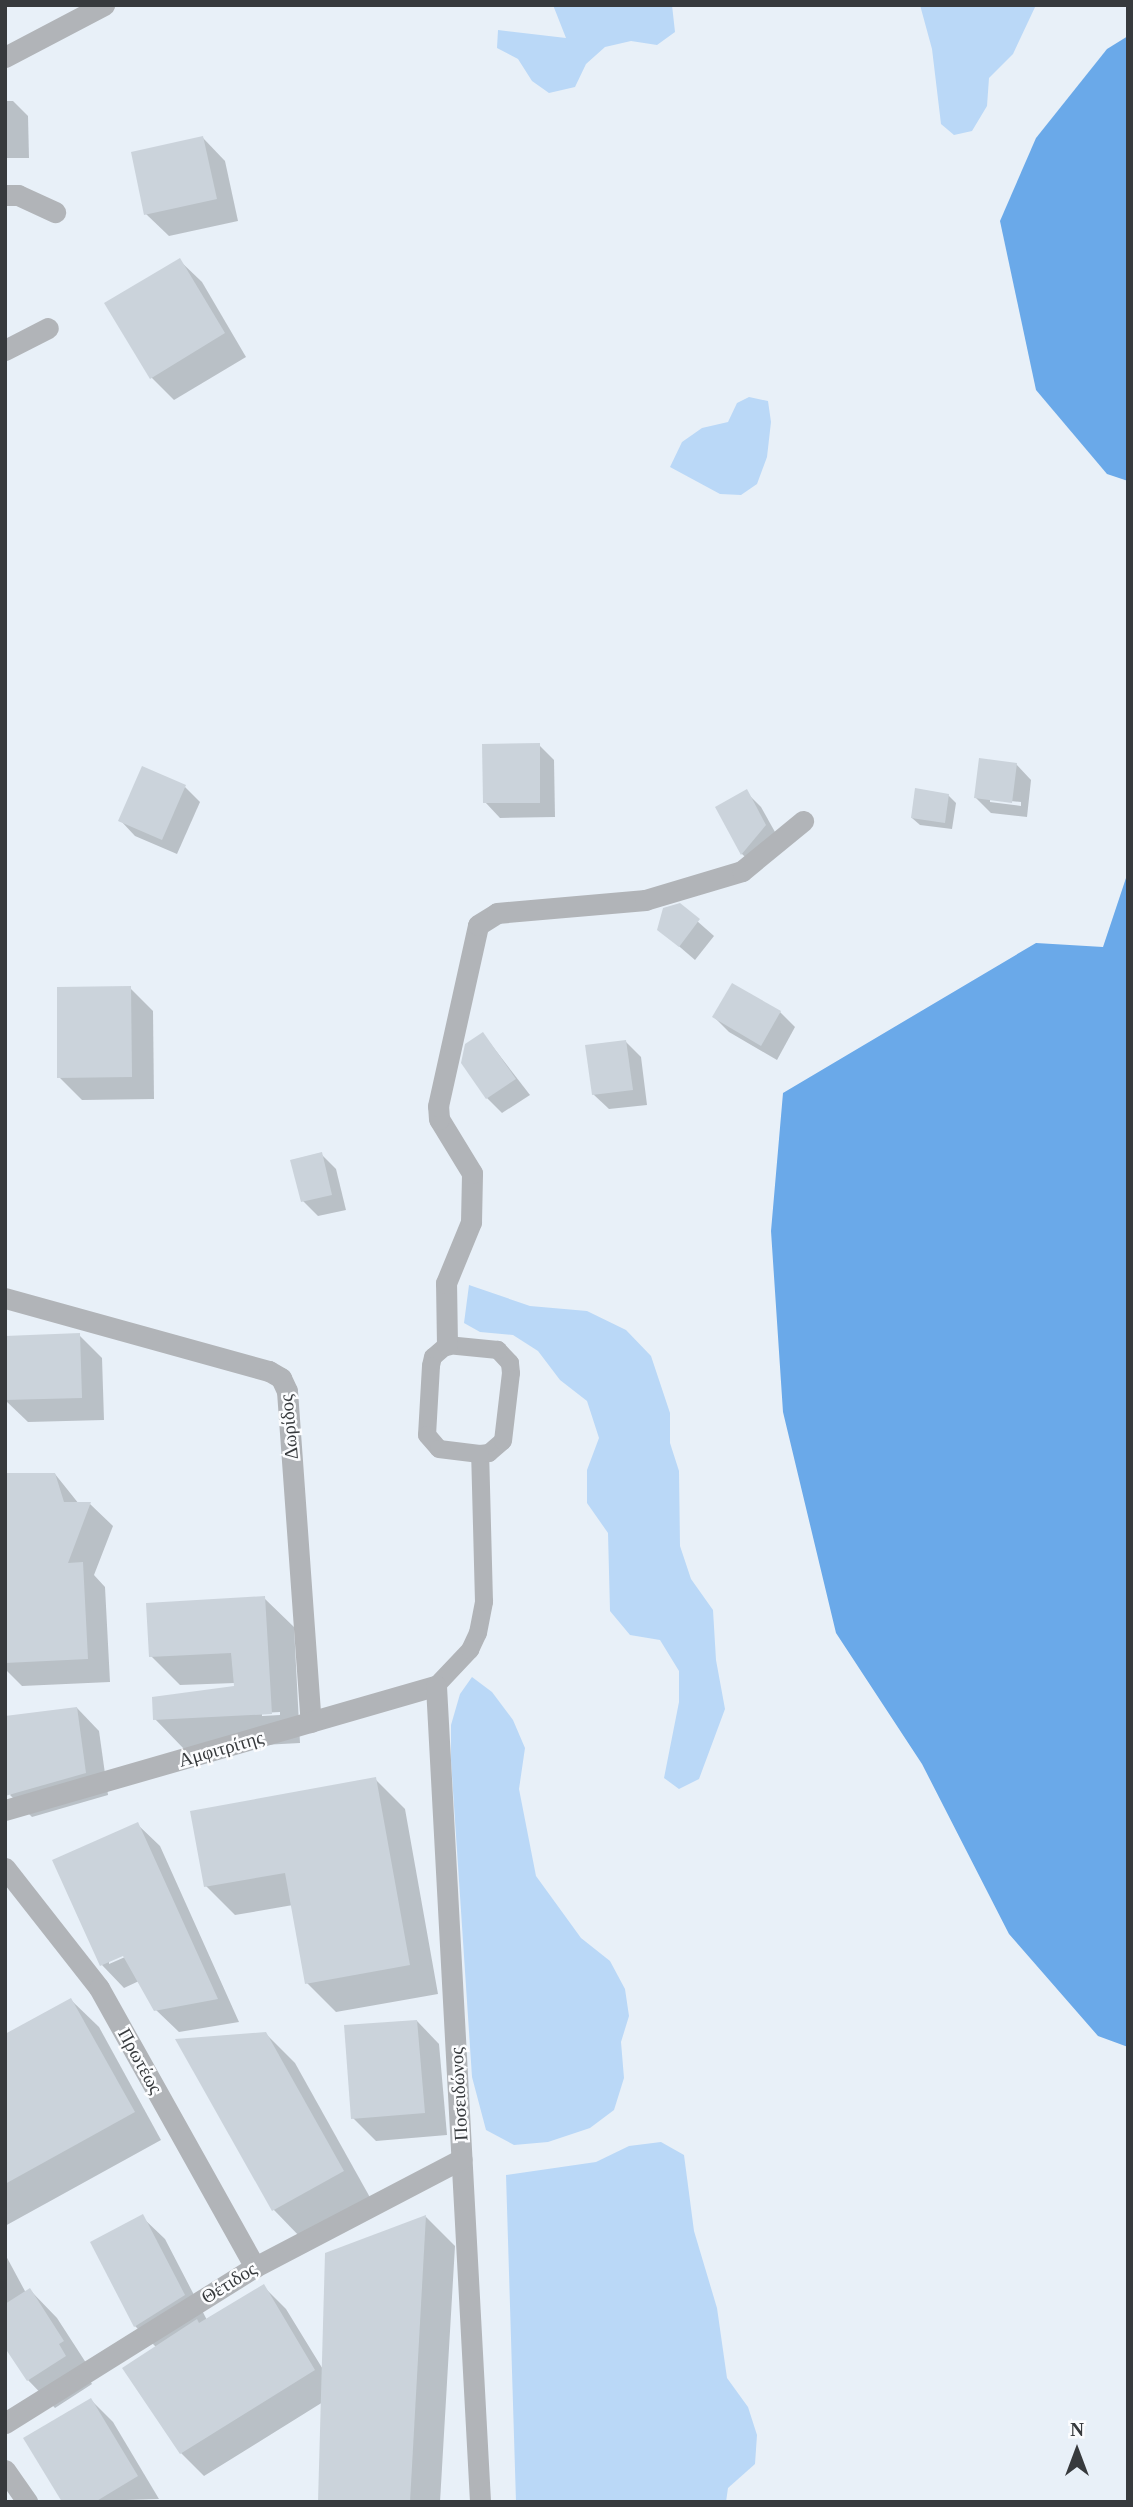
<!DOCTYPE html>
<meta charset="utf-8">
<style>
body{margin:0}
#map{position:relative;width:1133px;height:2507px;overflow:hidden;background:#e8f0f8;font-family:Georgia,serif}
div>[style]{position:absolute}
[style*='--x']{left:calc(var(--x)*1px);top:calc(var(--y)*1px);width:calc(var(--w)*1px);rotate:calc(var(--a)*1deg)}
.green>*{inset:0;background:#bad8f7}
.water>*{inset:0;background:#6aa9e9}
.shadow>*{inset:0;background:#0003}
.building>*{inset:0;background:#cbd3db}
.service>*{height:18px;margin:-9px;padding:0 9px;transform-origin:9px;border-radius:9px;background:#b1b4b8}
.minor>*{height:21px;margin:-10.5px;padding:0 10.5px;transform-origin:10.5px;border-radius:10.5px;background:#b1b4b8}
span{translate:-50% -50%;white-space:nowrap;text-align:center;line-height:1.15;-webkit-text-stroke:5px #fbfcfe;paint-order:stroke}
.street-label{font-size:19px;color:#373a3d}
.frame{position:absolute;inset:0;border:7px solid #373a3d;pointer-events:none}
.north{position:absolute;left:1042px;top:2416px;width:70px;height:70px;-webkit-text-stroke:5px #fbfcfe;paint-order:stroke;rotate:0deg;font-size:19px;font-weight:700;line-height:28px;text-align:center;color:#373a3d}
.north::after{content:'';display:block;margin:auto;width:24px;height:32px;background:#373a3d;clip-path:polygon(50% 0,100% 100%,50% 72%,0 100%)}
</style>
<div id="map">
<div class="green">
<div style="clip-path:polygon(553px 5px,672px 5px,675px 32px,657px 45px,631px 41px,605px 47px,586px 64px,575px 87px,549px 93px,532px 81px,518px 59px,497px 48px,498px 30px,566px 38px)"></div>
<div style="clip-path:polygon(920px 5px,1036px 5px,1013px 54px,989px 78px,987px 106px,972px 131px,954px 135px,941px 124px,932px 49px)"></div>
<div style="clip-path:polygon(749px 397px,768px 401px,771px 422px,767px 457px,757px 484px,741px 495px,720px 494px,670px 467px,682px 442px,702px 428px,728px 422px,737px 403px)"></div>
<div style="clip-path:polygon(469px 1285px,530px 1306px,587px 1311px,626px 1330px,651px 1356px,670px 1413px,670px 1443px,679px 1471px,680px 1546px,691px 1579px,713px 1610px,716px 1660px,725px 1709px,699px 1779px,679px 1789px,664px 1778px,679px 1702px,679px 1671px,660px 1640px,630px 1635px,610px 1611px,608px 1533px,587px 1503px,587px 1470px,599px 1438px,587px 1401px,560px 1380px,538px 1351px,513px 1335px,480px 1332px,464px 1323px)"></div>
<div style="clip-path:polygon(472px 1677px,492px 1692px,513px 1720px,525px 1748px,519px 1789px,536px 1876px,581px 1938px,610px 1961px,625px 1989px,629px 2016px,621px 2042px,624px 2078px,614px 2110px,590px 2128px,548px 2142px,514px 2145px,486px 2130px,472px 2077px,451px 1760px,451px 1725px,460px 1694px)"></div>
<div style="clip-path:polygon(661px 2142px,684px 2155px,694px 2231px,717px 2308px,727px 2378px,748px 2407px,757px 2435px,755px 2464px,728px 2488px,726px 2502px,516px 2502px,506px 2175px,596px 2162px,629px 2146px)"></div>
</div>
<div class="water">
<div style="clip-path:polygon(1128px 36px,1128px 481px,1107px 474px,1036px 390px,1000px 221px,1036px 138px,1107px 49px)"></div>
<div style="clip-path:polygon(1128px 872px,1128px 2047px,1098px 2036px,1009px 1934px,922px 1764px,836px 1633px,783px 1412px,771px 1231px,783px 1093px,1036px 943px,1103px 947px)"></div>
</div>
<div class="shadow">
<div style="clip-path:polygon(5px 101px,13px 101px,28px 116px,29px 158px,5px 158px)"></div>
<div style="clip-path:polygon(203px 138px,225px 161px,238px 221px,169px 236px,146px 214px)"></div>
<div style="clip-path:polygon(179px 260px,202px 282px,246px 357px,174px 400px,151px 377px)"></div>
<div style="clip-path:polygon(539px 745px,554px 760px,555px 817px,500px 818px,485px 802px)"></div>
<div style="clip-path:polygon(evenodd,1016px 764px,1031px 780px,1027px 817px,991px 813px,976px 798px,1016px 764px,990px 799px,1021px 802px,1021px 806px,990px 802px,990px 799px)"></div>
<div style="clip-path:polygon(185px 787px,200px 802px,177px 854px,135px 836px,120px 820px)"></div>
<div style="clip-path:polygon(746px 792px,761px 807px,780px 841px,757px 868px,742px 854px,717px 808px)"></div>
<div style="clip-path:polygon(948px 795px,956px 803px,952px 829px,920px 825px,912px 818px)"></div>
<div style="clip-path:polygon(679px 905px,714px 936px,695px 960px,659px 929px)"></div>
<div style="clip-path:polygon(732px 985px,780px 1012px,795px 1027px,777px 1060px,729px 1032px,714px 1017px)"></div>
<div style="clip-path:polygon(130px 988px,153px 1011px,154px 1099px,82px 1100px,59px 1077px)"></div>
<div style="clip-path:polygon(483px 1034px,530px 1095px,502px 1113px,487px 1098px)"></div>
<div style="clip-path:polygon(626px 1042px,641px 1057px,647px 1105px,609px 1109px,593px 1094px)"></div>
<div style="clip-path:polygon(321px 1154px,336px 1169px,346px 1210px,318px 1216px,303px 1201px)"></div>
<div style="clip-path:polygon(79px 1335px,102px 1358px,104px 1420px,28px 1422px,5px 1400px)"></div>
<div style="clip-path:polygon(5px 1474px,55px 1474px,79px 1504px,90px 1504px,113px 1526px,94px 1575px,105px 1587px,110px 1682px,22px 1686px,5px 1669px)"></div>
<div style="clip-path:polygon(evenodd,264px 1598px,294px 1627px,300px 1743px,184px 1749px,155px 1719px,236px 1688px,235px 1683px,180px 1685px,151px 1656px,264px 1598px,280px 1712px,280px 1715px,262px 1716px,262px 1713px,280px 1712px)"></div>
<div style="clip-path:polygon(77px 1708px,99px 1731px,108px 1795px,32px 1817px,10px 1795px)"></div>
<div style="clip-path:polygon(375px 1779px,405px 1809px,438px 1994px,336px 2012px,307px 1983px,293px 1905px,235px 1915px,206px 1886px)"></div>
<div style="clip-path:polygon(evenodd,137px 1824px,160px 1846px,239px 2022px,179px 2032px,156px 2010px,139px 1981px,124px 1988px,102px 1965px,137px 1824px,131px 1951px,132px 1954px,109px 1964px,109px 1960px,131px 1951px)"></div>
<div style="clip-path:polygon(71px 2000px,99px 2027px,161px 2140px,5px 2226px,5px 2036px)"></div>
<div style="clip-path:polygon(417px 2021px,439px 2044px,447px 2135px,376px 2141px,353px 2118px)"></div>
<div style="clip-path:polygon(265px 2033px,295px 2063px,372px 2201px,303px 2240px,274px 2210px,178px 2040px)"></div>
<div style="clip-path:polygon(142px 2217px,165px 2239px,207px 2320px,263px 2286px,286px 2309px,324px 2371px,327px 2254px,426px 2217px,455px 2246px,440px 2502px,320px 2502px,323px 2402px,204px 2476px,181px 2453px,156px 2347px,135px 2326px)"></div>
<div style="clip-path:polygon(5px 2254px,26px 2293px,30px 2290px,57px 2318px,90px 2369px,85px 2372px,92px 2384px,55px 2408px,28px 2380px,5px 2345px)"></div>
<div style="clip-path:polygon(91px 2400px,113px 2422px,159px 2499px,64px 2502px)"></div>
</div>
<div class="building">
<div style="clip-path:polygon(203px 136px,217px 199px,144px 215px,131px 152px)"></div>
<div style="clip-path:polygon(180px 258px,225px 333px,150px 379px,104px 303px)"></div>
<div style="clip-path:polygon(540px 743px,540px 803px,483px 803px,482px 744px)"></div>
<div style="clip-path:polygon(979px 758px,1017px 763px,1012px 803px,974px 798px)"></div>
<div style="clip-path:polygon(142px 766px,186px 785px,162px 840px,118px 821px)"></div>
<div style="clip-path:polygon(915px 788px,949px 794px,945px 823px,911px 818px)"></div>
<div style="clip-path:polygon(747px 789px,766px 825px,741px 855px,715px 807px)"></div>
<div style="clip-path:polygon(680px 903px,700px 919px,679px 947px,657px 930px,663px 908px)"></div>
<div style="clip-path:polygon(732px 983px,781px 1011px,761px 1046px,712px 1017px)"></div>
<div style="clip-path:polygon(131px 986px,132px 1077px,57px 1078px,57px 987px)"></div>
<div style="clip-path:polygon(483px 1032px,516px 1079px,486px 1099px,461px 1063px,465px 1044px)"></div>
<div style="clip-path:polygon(626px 1040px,633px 1090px,592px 1095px,585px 1045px)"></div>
<div style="clip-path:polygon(322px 1152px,332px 1195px,301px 1202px,290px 1160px)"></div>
<div style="clip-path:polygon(80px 1333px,82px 1398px,5px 1400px,5px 1336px)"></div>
<div style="clip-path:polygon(5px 1473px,55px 1473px,64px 1502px,91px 1502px,68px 1563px,83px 1562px,88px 1659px,5px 1663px)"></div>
<div style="clip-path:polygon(265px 1596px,272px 1714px,153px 1720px,152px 1697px,234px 1686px,231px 1653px,149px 1657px,146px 1603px)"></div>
<div style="clip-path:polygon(77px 1707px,86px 1773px,5px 1796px,5px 1716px)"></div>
<div style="clip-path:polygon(376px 1777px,410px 1965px,305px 1984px,285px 1873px,204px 1887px,190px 1811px)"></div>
<div style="clip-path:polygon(138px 1822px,218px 1999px,154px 2011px,123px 1956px,100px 1966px,52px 1860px)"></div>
<div style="clip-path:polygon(71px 1998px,135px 2112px,5px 2184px,5px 2034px)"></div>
<div style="clip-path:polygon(417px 2020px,425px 2113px,351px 2119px,344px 2025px)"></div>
<div style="clip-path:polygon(266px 2032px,344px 2171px,272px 2211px,175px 2039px)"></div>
<div style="clip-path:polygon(143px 2214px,185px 2295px,134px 2327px,90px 2242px)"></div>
<div style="clip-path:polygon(426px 2215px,410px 2502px,318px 2502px,325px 2253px)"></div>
<div style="clip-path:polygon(264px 2284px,315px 2370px,180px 2454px,122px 2368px,197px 2319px,199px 2323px)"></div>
<div style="clip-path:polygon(30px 2288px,64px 2341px,59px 2344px,66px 2356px,27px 2381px,5px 2348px,5px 2304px)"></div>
<div style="clip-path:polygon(91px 2398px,138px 2476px,95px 2502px,62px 2502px,23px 2438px)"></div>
</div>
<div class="service">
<div style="--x:436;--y:1686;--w:50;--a:-46.6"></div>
<div style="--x:470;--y:1650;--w:19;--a:-65"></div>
<div style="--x:478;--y:1633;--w:32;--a:-79"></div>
<div style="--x:484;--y:1602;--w:148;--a:-91.5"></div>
<div style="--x:480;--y:1454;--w:9;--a:-6"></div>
<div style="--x:489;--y:1453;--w:18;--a:-41"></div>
<div style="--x:503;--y:1441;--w:68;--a:-83.3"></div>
<div style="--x:511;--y:1373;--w:10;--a:-96"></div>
<div style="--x:510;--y:1363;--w:18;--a:-133"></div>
<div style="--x:498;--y:1350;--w:51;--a:-174.4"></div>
<div style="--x:447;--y:1345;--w:18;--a:139"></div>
<div style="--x:433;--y:1357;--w:9;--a:103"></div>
<div style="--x:431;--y:1366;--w:69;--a:93.3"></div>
<div style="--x:427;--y:1435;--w:18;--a:49"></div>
<div style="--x:439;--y:1449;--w:41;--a:7"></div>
</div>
<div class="minor">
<div style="--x:5;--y:57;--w:112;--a:-27.7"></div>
<div style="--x:5;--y:195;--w:13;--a:0"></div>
<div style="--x:18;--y:195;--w:41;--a:24.7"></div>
<div style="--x:5;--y:350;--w:48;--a:-27.1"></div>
<div style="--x:5;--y:1298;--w:274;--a:15.5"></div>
<div style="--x:269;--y:1371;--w:14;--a:30"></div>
<div style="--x:281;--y:1378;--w:14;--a:65"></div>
<div style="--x:287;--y:1391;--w:332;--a:85.9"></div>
<div style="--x:447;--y:1345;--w:62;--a:-90.9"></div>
<div style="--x:446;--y:1283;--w:66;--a:-67.7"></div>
<div style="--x:471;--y:1222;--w:49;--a:-88.8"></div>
<div style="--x:472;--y:1173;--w:63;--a:-121.4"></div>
<div style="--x:439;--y:1119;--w:13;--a:-94"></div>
<div style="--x:438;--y:1106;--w:185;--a:-77.5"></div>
<div style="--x:478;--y:925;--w:22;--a:-32"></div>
<div style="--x:497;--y:913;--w:149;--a:-5"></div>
<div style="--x:645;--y:900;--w:101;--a:-16.6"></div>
<div style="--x:742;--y:871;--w:79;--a:-39.3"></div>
<div style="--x:5;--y:1810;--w:448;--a:-16.1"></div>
<div style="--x:436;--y:1686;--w:817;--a:86.91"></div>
<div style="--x:5;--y:1868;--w:152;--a:51.9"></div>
<div style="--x:99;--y:1988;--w:320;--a:60.8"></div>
<div style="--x:5;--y:2423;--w:295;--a:-32"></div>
<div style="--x:255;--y:2267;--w:233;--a:-27.6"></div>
<div style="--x:5;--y:2470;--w:39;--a:55"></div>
</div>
<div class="street-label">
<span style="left:289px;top:1427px;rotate:-95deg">Δωρίδος</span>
<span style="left:221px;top:1749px;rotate:-16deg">Αμφιτρίτης</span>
<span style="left:140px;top:2061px;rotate:61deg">Πρωτέως</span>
<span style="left:459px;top:2094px;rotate:-93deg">Ποσειδώνος</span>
<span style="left:229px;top:2283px;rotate:-32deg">Θέτιδος</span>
</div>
<div class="frame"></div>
<div class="north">N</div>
</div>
